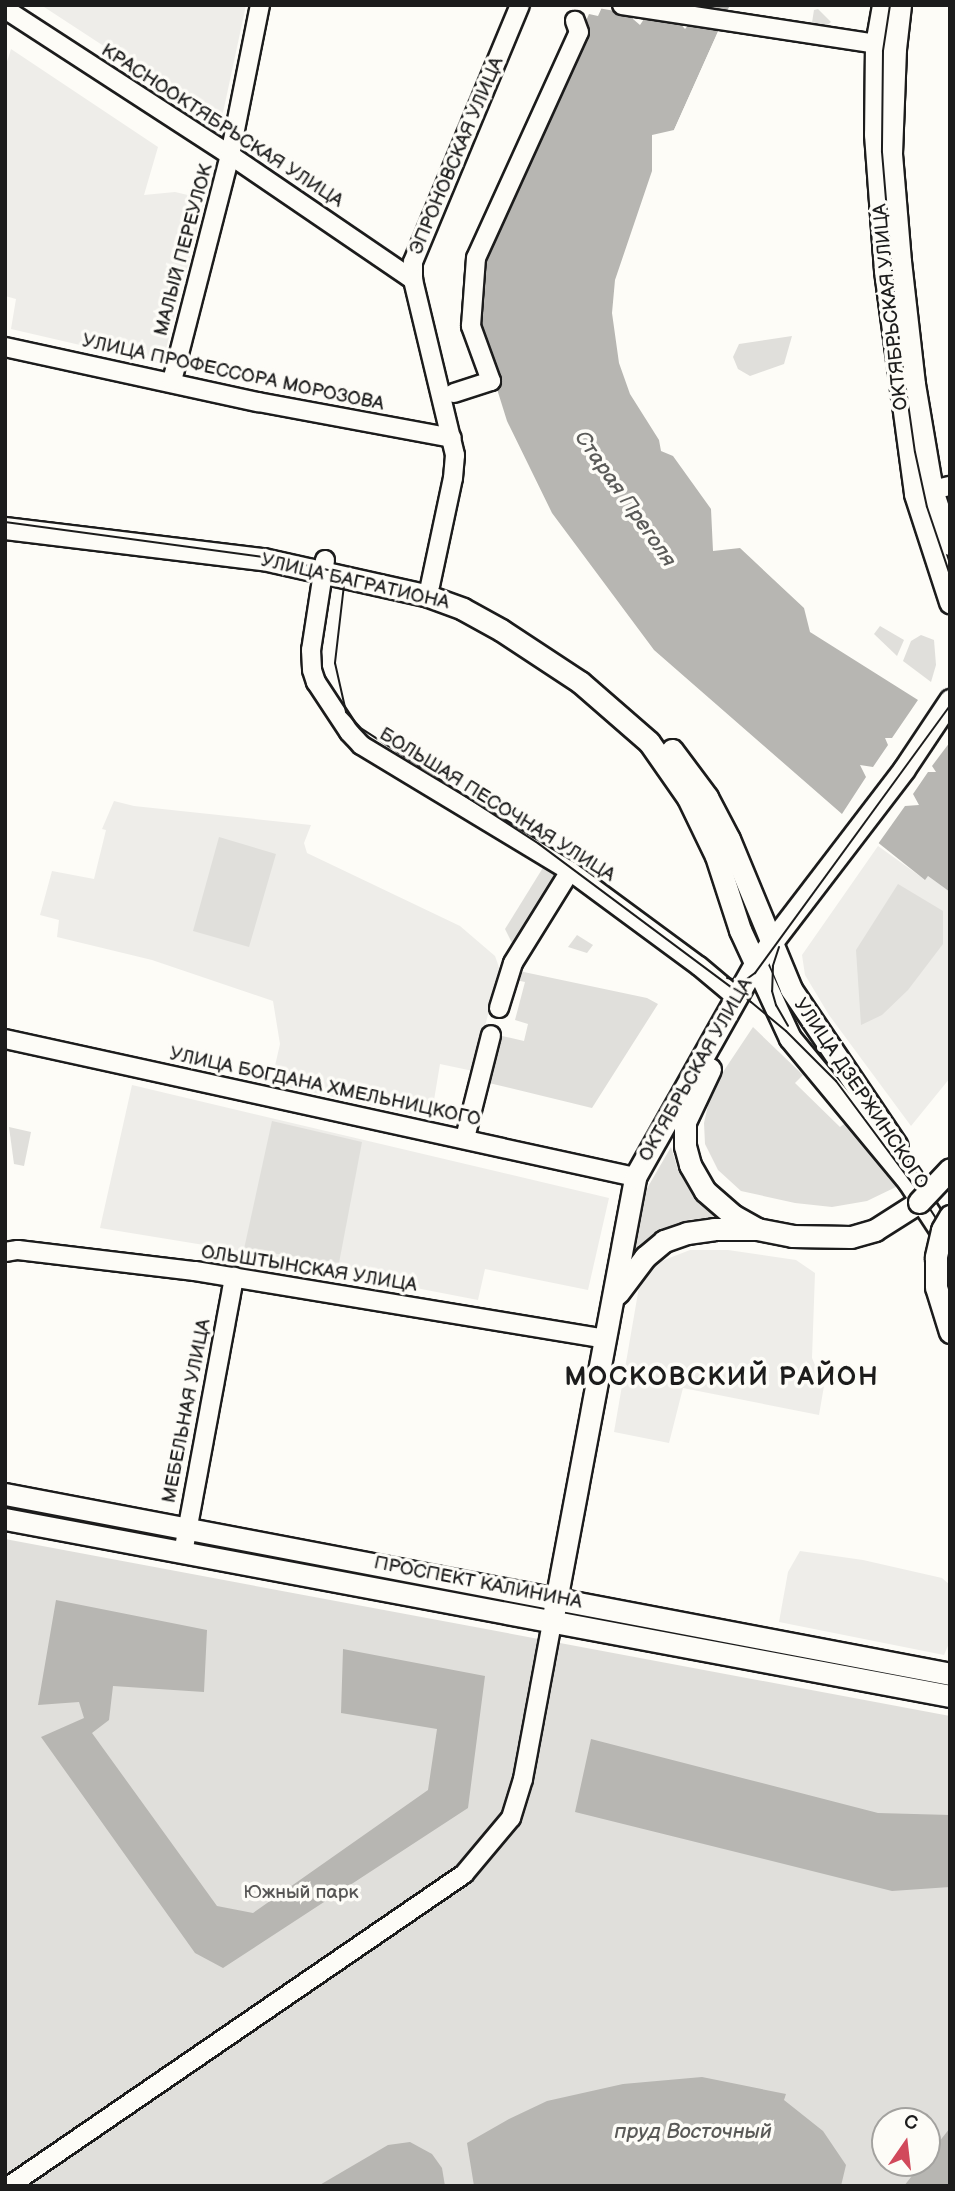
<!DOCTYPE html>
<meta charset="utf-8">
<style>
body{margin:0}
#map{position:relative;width:955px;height:2191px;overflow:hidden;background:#fdfcf7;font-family:"Balsamiq Sans",sans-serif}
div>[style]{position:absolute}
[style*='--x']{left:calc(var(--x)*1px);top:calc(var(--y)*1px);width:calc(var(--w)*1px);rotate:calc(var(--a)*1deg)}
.built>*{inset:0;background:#eeede9}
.green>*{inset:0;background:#e0dfdb}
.water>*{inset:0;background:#b7b6b2}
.pier>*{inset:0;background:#fdfcf7}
.roads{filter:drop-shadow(2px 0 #1c1c1c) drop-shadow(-2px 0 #1c1c1c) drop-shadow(0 2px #1c1c1c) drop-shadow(0 -2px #1c1c1c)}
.minor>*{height:18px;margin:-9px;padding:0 9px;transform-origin:9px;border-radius:9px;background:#fdfcf7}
.major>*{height:21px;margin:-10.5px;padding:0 10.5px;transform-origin:10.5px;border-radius:10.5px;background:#fdfcf7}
.tram>*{height:2px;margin:-1px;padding:0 1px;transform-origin:1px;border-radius:1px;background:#1c1c1c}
.bridges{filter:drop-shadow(2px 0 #1c1c1c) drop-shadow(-2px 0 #1c1c1c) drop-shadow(0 2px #1c1c1c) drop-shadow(0 -2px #1c1c1c)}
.major-bridge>*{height:21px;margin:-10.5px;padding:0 10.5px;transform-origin:10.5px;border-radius:10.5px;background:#fdfcf7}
span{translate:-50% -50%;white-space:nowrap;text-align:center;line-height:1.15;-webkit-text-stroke:7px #fdfcf7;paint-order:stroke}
.street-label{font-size:19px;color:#1c1c1c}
.park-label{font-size:19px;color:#575655}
.water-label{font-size:21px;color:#5a5a58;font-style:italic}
.district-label{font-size:26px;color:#1c1c1c;font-weight:700;letter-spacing:2px}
.frame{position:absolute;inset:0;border:7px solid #1c1c1c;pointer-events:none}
.north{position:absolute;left:871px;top:2107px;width:70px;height:70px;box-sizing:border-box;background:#fdfcf7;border:2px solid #a3a29f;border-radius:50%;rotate:14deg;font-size:19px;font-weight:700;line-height:28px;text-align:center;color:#1c1c1c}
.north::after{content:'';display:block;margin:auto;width:24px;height:32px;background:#d1495b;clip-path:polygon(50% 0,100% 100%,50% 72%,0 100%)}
</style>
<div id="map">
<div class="built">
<div style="clip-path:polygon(41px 5px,246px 5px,221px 122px,220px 122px)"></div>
<div style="clip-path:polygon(11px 49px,158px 147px,144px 195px,175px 192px,205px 199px,162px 364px,11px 329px,16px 299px,5px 296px,5px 68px)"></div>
<div style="clip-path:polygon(114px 801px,134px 806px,311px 825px,304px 843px,307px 853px,460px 926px,495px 956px,500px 970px,473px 1071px,440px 1064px,431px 1118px,274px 1084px,272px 1079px,280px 1044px,273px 1001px,152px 960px,57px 937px,59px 920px,40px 915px,52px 871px,94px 879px,106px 830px,102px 829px)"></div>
<div style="clip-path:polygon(878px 846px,924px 879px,928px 876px,950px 892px,950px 1078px,911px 1126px,829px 1015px,805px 975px,802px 955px)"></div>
<div style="clip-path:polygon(132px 1085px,609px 1198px,588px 1290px,485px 1269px,478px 1300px,416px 1288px,418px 1280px,100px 1228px)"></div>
<div style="clip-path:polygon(690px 1250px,728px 1250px,796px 1260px,815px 1273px,812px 1358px,824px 1386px,819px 1415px,683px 1388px,669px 1443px,614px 1432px,639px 1287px,659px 1262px)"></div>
<div style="clip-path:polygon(800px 1551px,863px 1560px,942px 1578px,950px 1585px,950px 1641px,944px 1655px,779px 1622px,788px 1572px)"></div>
</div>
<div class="green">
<div style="clip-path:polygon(818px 9px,831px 22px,821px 30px,811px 29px,814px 10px)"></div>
<div style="clip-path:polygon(792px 336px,784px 364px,750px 376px,738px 369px,733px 357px,739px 344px)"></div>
<div style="clip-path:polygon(880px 626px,904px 640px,897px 656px,874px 634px)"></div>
<div style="clip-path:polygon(921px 635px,934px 640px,936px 665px,931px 682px,903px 661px,911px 641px)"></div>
<div style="clip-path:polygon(219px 837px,276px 854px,249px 947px,193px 931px)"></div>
<div style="clip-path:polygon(544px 866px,561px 877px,516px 951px,505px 929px)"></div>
<div style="clip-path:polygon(898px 884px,943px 911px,943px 944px,908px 990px,882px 1015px,861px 1025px,856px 950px)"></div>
<div style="clip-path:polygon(577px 935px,593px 945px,587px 953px,568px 947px)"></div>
<div style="clip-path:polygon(519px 971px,647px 998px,658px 1004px,592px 1108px,489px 1083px,502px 1036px,524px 1041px,528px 1024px,515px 1020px,525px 982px,516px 980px)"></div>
<div style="clip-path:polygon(753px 1027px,803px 1075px,795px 1083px,840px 1127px,847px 1122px,874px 1151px,898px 1186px,867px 1201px,832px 1207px,795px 1203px,741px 1191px,718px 1170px,705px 1144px,704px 1123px,709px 1101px,717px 1081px)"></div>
<div style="clip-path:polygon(272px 1121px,362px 1142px,339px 1263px,244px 1249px)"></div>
<div style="clip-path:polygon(9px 1127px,31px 1132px,24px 1166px,14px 1164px)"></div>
<div style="clip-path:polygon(671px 1147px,678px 1170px,695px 1196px,719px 1217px,687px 1220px,648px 1239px,628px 1259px,642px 1197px)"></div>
<div style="clip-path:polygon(evenodd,5px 1539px,950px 1716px,950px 2186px,5px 2186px,5px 1539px,885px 2121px,927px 2121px,927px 2163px,885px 2163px,885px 2121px)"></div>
</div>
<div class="water">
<div style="clip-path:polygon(603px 5px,730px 5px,674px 130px,652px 135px,652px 171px,615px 280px,612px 313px,619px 363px,630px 394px,659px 440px,661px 451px,673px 456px,711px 509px,713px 551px,740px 548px,804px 608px,810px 632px,918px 700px,950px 726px,950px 892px,928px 876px,925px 880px,842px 814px,654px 650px,552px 513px,507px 421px,477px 325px,481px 259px,589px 14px,598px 16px)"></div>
<div style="clip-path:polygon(56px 1600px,207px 1630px,204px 1692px,113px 1686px,109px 1720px,92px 1733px,217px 1906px,253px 1913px,428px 1790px,437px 1729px,341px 1713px,343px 1649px,485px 1676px,468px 1808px,223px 1968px,195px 1953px,41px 1737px,84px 1718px,79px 1702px,38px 1705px)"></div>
<div style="clip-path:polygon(591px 1739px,878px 1813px,950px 1815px,950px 1887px,892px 1891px,575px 1812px)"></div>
<div style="clip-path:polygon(702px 2077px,786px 2094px,784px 2100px,823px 2131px,846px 2165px,841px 2186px,474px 2186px,467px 2143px,509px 2119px,547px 2101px,623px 2084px)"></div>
<div style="clip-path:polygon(950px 2128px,950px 2186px,904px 2186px,922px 2163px,927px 2163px,927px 2157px)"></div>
<div style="clip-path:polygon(410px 2142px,432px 2154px,442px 2168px,445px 2186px,318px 2186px,388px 2145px)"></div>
</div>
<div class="pier">
<div style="clip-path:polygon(599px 5px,691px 5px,691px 10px,726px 15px,730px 5px,734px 5px,678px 130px,674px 130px,720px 27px,690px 23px,685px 29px,678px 21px,646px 16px,640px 25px,633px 19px,632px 14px,598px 8px)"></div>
<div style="clip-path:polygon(920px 697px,950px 721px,950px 742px,932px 766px,936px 772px,928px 772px,913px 794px,919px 805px,905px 806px,878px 844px,840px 817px,866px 777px,860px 765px,873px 767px,888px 745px,885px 738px,892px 738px)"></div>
</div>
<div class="roads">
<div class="minor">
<div style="--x:622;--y:5;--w:257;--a:8.7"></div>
<div style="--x:5;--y:9;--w:268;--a:33"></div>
<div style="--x:230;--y:155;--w:222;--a:34.3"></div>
<div style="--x:5;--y:347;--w:259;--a:12.3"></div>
<div style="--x:258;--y:402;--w:197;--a:10.5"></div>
<div style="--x:172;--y:381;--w:233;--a:-75.6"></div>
<div style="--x:230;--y:155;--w:153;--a:-78.7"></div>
<div style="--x:454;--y:393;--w:39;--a:-18"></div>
<div style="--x:491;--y:381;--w:59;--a:-110"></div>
<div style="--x:471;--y:326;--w:68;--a:-85.8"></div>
<div style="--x:476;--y:258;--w:248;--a:-65.5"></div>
<div style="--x:579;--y:32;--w:12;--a:-110"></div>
<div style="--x:919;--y:493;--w:32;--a:-13"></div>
<div style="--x:325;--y:560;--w:91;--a:98.8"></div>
<div style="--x:311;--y:650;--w:20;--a:87"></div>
<div style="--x:312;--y:670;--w:13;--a:72"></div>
<div style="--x:316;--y:682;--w:60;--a:56.6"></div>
<div style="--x:349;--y:732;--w:18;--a:47"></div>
<div style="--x:361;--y:745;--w:244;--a:31.1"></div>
<div style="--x:570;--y:871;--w:160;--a:36.4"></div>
<div style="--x:699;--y:966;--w:50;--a:40.1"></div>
<div style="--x:430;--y:586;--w:110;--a:-78"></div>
<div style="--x:453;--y:478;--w:23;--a:-85"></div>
<div style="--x:455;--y:455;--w:180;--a:-103.5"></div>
<div style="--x:413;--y:280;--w:18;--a:-90"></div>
<div style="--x:413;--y:262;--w:278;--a:-67.4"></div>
<div style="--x:499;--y:1008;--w:47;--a:-72.7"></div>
<div style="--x:513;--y:963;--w:108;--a:-58.2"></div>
<div style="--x:5;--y:1039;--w:645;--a:12.36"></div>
<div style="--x:465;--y:1138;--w:106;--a:-75.8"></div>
<div style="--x:5;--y:1252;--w:13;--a:-9"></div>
<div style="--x:18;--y:1250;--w:178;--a:6.8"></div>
<div style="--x:195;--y:1271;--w:416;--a:9.4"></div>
<div style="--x:183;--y:1553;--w:281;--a:-79.5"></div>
<div style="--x:9;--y:2186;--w:552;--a:-34.44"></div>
<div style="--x:464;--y:1874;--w:73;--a:-50"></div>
<div style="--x:511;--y:1818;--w:41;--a:-72.9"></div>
<div style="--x:523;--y:1779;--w:160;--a:-79.5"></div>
</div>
<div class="major">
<div style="--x:883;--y:5;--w:40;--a:100"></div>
<div style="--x:876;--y:44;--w:90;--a:90.6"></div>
<div style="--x:875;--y:134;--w:137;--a:85.8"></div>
<div style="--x:885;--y:271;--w:225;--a:82.3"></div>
<div style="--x:915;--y:494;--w:114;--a:72"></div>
<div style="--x:900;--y:5;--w:44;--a:96.5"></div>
<div style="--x:895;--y:49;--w:105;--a:92.2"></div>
<div style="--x:891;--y:154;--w:107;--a:85.2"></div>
<div style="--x:900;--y:261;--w:124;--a:83.5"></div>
<div style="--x:914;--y:384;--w:108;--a:80.4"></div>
<div style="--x:932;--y:490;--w:57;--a:71.6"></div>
<div style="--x:5;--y:528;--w:260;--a:6.9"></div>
<div style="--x:263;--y:559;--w:169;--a:12.6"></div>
<div style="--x:428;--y:596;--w:37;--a:20"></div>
<div style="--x:463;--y:609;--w:43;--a:28.9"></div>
<div style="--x:501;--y:630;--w:95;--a:33.4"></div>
<div style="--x:580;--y:682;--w:91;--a:41"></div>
<div style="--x:649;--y:742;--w:68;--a:55.1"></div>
<div style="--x:688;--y:798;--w:64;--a:64.2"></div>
<div style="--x:716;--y:856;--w:78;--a:72"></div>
<div style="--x:740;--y:930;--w:119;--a:65.2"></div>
<div style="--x:790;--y:1038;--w:187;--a:50.4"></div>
<div style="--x:909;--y:1182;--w:75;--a:56.9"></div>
<div style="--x:672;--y:750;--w:59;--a:53.3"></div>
<div style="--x:707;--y:797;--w:47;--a:62.4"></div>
<div style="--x:729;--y:839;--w:162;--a:67.5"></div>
<div style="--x:791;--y:989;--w:189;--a:56"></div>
<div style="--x:710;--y:1069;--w:59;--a:115.3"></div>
<div style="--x:685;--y:1122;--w:24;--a:90"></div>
<div style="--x:685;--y:1146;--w:20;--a:75"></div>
<div style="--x:690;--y:1165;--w:30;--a:60"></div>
<div style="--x:705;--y:1191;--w:38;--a:41"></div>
<div style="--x:734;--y:1216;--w:26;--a:29"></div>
<div style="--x:618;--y:1293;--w:45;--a:-53.1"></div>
<div style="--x:645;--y:1257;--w:25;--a:-40"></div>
<div style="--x:664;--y:1241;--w:24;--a:-19"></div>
<div style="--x:687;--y:1233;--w:27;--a:-8"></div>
<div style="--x:714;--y:1229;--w:43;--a:0"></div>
<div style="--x:757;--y:1229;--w:36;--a:11"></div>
<div style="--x:792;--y:1236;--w:59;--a:1"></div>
<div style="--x:851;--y:1237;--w:25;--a:-16"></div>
<div style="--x:875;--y:1230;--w:52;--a:-32.5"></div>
<div style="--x:5;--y:1494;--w:962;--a:10.78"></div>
<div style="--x:5;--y:1519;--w:961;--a:10.61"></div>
<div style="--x:552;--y:1622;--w:453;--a:-79.4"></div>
<div style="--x:635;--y:1177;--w:244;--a:-60.6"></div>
<div style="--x:755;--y:964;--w:245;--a:-52.6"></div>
<div style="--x:904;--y:769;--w:83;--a:-56.3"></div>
</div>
</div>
<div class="tram">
<div style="--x:890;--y:5;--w:47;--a:98.7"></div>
<div style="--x:883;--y:51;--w:101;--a:90.6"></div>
<div style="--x:882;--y:152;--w:168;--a:85.2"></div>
<div style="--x:896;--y:319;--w:134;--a:81.9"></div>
<div style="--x:915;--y:452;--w:56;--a:77.7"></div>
<div style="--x:927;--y:507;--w:72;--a:71.3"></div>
<div style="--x:5;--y:522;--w:270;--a:7.7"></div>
<div style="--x:273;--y:558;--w:66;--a:12.3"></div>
<div style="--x:337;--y:572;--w:15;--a:62"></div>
<div style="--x:344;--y:585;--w:79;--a:96.6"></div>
<div style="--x:335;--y:663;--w:50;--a:77.3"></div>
<div style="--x:346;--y:712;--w:23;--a:47"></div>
<div style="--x:362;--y:729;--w:211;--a:33"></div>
<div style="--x:539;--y:844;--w:264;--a:36.7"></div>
<div style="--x:751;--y:1002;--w:45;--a:39.6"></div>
<div style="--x:786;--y:1031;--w:71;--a:45"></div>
<div style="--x:836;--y:1081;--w:142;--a:53.3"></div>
<div style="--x:921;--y:1195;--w:54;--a:57.2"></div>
<div style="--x:779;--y:947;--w:20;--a:108"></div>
<div style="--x:773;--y:966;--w:25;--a:92"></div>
<div style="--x:772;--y:991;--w:15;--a:74"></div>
<div style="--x:776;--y:1005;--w:24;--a:60"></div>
<div style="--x:727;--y:978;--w:17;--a:10"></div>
<div style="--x:744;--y:981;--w:14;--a:-36"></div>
<div style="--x:755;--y:973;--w:331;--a:-53.9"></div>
</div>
<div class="bridges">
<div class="major-bridge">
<div style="--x:919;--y:1202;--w:45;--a:-46.8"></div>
<div style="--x:950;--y:1216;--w:16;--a:120"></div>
<div style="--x:942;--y:1230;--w:28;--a:103"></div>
<div style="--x:936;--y:1257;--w:30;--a:90"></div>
<div style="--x:936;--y:1287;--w:47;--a:72.7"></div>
</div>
</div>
<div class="street-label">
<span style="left:222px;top:126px;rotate:33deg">КРАСНООКТЯБРЬСКАЯ УЛИЦА</span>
<span style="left:457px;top:156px;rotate:-67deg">ЭПРОНОВСКАЯ УЛИЦА</span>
<span style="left:184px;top:250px;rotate:-75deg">МАЛЫЙ ПЕРЕУЛОК</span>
<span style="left:891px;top:307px;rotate:-96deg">ОКТЯБРЬСКАЯ УЛИЦА</span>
<span style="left:233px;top:373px;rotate:12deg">УЛИЦА ПРОФЕССОРА МОРОЗОВА</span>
<span style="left:355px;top:582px;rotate:13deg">УЛИЦА БАГРАТИОНА</span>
<span style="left:497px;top:805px;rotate:32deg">БОЛЬШАЯ ПЕСОЧНАЯ УЛИЦА</span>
<span style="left:696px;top:1070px;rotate:-60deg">ОКТЯБРЬСКАЯ УЛИЦА</span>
<span style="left:325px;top:1087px;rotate:12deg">УЛИЦА БОГДАНА ХМЕЛЬНИЦКОГО</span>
<span style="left:861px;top:1094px;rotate:56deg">УЛИЦА ДЗЕРЖИНСКОГО</span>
<span style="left:309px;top:1269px;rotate:9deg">ОЛЬШТЫНСКАЯ УЛИЦА</span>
<span style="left:187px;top:1411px;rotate:-79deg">МЕБЕЛЬНАЯ УЛИЦА</span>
<span style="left:478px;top:1583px;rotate:11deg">ПРОСПЕКТ КАЛИНИНА</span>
</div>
<div class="park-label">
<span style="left:301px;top:1893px">Южный парк</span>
</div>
<div class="water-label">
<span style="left:625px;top:499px;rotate:55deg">Старая Преголя</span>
<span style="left:693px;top:2132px">пруд Восточный</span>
</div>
<div class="district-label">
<span style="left:722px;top:1378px">МОСКОВСКИЙ РАЙОН</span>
</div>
<div class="frame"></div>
<div class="north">С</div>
</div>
